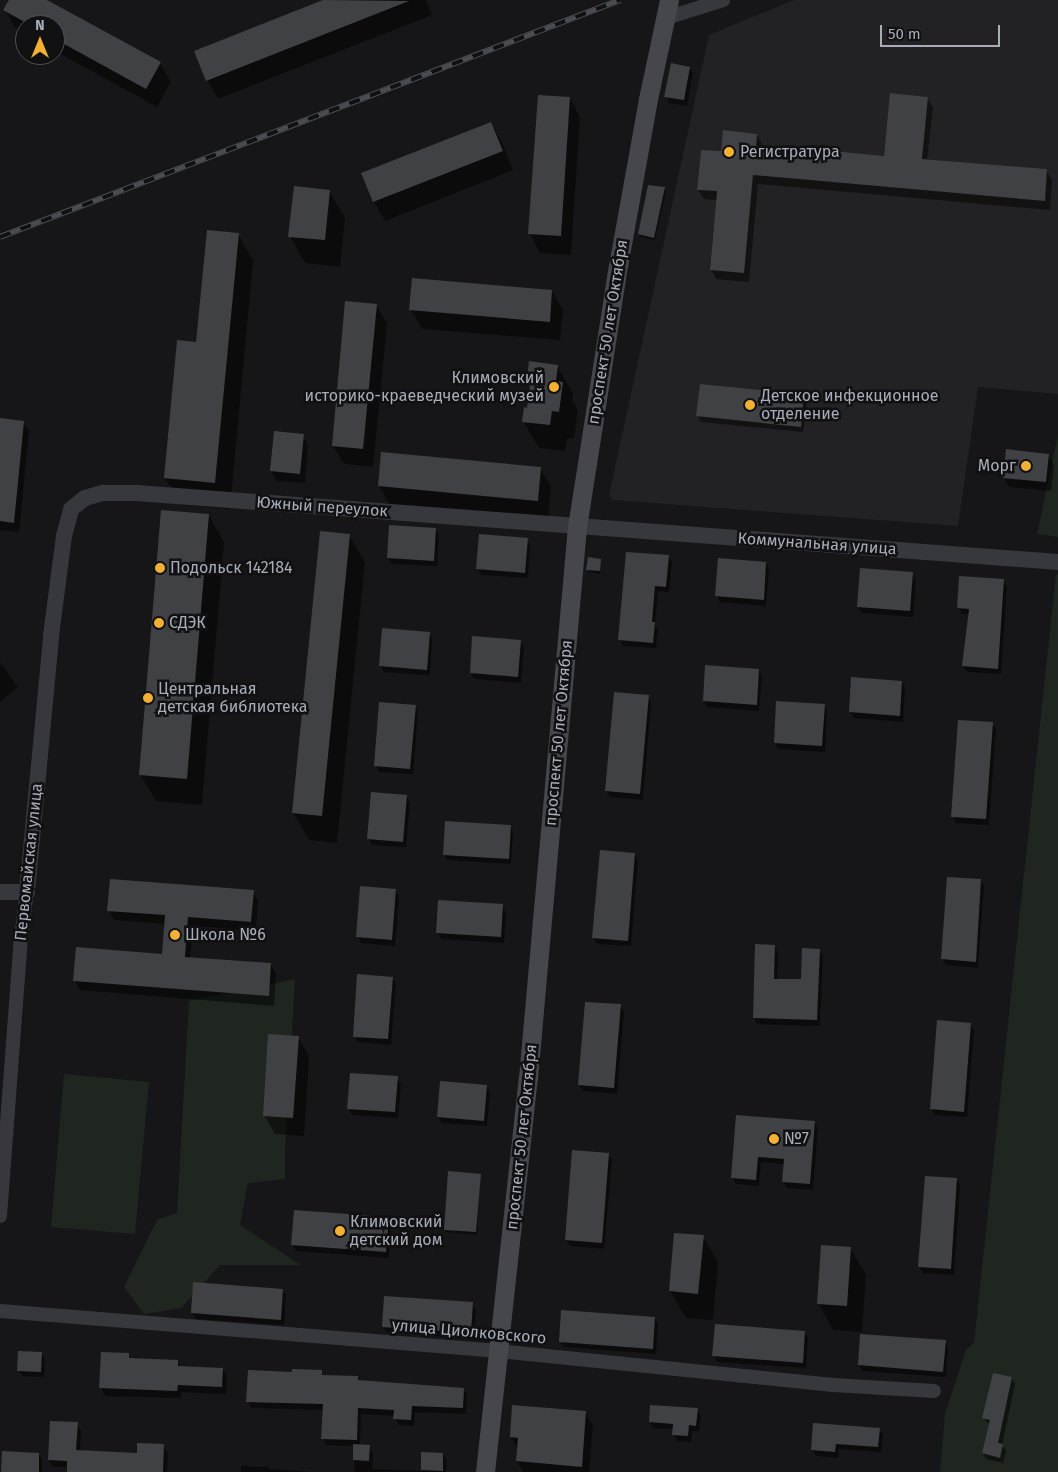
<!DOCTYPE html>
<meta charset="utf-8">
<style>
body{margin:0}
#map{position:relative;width:1058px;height:1472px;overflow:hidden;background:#161618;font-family:"Fira Sans",sans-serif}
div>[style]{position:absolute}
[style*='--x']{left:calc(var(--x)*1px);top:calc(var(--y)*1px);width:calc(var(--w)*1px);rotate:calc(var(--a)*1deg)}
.built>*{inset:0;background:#222225}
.green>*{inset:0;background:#1e261f}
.shadow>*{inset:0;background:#0007}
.building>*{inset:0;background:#404145}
.minor>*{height:14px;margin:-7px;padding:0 7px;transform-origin:7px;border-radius:7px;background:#37383d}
.tertiary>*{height:16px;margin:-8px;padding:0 8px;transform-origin:8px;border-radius:8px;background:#37383d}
.secondary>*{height:19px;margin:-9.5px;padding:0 9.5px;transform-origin:9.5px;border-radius:9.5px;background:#45474d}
.rail>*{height:5.5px;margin-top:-2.75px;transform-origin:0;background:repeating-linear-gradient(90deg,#111113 0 11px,#4a4c52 0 22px);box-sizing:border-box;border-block:1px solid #4a4c52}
.dots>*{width:14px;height:14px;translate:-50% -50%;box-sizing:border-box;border:2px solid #111113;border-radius:50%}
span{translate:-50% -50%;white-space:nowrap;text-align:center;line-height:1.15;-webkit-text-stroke:5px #111113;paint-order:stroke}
.poi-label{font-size:16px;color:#a8adb8}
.left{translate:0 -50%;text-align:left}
.right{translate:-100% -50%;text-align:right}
.street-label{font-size:16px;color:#a8adb8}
.north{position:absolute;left:15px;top:15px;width:50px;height:50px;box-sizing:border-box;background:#111113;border:1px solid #4d4f55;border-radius:50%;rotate:0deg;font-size:14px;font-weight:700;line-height:20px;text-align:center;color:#a8adb8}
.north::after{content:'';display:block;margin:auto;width:18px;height:22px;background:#f2b134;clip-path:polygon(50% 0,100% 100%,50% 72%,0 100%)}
.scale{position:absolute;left:880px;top:25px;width:120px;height:22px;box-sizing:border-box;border:2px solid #a8adb8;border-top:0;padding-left:6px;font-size:15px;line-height:18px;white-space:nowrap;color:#a8adb8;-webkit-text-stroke:4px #111113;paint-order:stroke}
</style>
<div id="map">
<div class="built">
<div style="clip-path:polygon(evenodd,794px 0,1058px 0,1058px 394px,978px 387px,958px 526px,613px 500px,609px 495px,709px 35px,794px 0,891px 93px,928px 97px,922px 159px,1047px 169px,1045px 201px,753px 175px,743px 273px,710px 270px,718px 178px,697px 190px,701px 150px,721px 152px,723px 130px,757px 134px,756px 149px,801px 154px,802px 148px,884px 156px,891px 93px,794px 0,700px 384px,804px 394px,697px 416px,700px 384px)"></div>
</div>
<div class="green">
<div style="clip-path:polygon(1058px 435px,1058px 537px,1037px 534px)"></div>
<div style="clip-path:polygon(1056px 574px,1058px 575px,1058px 1472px,940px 1472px,945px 1414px,966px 1350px,974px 1343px)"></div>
<div style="clip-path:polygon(295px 979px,285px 1151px,285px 1179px,248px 1183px,240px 1225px,301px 1265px,220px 1265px,181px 1308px,144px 1314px,124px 1287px,157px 1220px,177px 1213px,189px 1001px)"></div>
<div style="clip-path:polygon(64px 1074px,149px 1082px,135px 1234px,51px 1227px)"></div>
</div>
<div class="shadow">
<div style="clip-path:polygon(10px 0,44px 0,160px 63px,171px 82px,157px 107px,55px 51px,55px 25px,25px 25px,25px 34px,16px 29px,5px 10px)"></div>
<div style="clip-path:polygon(327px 0,426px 0,432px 15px,218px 99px,207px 80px,196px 52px)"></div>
<div style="clip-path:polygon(689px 68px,693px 74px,687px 106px,669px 103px,666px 96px)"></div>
<div style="clip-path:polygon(570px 98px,580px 117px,571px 255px,540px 253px,530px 234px)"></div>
<div style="clip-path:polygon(927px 98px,933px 107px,927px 161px,1046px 170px,1052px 180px,1050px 210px,758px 184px,749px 282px,716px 279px,711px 269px,717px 200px,704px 199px,698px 190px,722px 153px,757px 135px,762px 144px,761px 151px,802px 155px,885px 157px)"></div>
<div style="clip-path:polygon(491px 123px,502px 142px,513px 170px,385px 221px,374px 202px,363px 174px)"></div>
<div style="clip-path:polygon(664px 189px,666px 191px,655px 240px,641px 237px,639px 234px)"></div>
<div style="clip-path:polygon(329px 191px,345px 218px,340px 267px,305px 263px,290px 236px)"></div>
<div style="clip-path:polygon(238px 234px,253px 261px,230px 509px,181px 505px,165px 478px,197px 343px)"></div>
<div style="clip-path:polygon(552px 291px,563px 310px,560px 340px,422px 329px,411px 310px)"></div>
<div style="clip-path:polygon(376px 305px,387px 324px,373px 467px,344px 464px,333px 446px)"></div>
<div style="clip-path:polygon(557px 366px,573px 393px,572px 400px,578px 410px,574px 438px,567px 438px,565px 451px,539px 448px,523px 421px,528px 409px,531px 382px,529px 378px)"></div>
<div style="clip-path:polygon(803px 396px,807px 402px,803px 432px,701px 422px,698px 416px)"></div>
<div style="clip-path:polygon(0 420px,23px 422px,29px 431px,19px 532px,0 530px)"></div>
<div style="clip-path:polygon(303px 436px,308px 445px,305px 483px,277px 481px,271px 471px)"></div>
<div style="clip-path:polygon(1048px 455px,1054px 465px,1051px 491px,1009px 487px,1004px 477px)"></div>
<div style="clip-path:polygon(540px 469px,551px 487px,548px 520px,390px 505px,379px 486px)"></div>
<div style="clip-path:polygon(209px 515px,224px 542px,202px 805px,156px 801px,140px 774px)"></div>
<div style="clip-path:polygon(436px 529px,439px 535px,437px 566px,392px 564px,388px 558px)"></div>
<div style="clip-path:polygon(349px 535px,365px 562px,337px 843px,309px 840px,293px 813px)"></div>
<div style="clip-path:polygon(527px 539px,530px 545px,528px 578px,481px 575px,478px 569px)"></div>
<div style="clip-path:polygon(668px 556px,672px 562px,669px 592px,658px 591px,655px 625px,658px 630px,656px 648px,623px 646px,620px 640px)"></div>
<div style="clip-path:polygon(719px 559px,766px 563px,769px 569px,766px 606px,720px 602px,717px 596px)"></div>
<div style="clip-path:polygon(600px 560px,600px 574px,589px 572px,588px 570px)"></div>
<div style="clip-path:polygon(912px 573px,916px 580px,913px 617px,862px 613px,858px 607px)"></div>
<div style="clip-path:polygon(1004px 581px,1007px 587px,1001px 674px,967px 672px,963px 666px,969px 614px,962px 614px,959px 608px)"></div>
<div style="clip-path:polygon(429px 633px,432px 639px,430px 675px,384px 672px,380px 666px)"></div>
<div style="clip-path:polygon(473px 638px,520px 641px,524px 647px,521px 683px,474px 679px,471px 673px)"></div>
<div style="clip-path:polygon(0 662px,18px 687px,0 702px)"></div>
<div style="clip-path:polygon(706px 667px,758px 670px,762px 676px,759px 711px,707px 707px,704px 701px)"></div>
<div style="clip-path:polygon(902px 682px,905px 688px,903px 722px,854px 718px,850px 712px)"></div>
<div style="clip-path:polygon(648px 696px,651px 703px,643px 800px,610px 797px,606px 791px)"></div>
<div style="clip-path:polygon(824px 705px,827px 711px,825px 752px,778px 749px,775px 743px)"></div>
<div style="clip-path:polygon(415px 706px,418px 712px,413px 774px,379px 772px,376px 766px)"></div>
<div style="clip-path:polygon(992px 723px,996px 729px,989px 825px,956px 823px,953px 816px)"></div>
<div style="clip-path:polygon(406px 796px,410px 802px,406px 847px,372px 845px,369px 839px)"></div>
<div style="clip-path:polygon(510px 826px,513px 832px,511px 864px,447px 860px,444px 854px)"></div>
<div style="clip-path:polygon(634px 854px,638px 860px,631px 946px,597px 944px,594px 938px)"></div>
<div style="clip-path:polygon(948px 878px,981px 880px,984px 886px,978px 968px,946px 965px,942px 959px)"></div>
<div style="clip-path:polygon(395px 890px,399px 896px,395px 946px,361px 943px,358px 937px)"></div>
<div style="clip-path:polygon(253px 892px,258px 901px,256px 931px,193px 926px,190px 958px,271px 965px,276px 974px,274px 1006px,80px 990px,75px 981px,163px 956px,166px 924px,114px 920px,109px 910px)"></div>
<div style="clip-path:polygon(502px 906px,506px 912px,504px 943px,441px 939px,438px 933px)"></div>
<div style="clip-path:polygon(774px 946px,778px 952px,777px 980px,802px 981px,819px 950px,823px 956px,820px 1026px,757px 1024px,754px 1018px)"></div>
<div style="clip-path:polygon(392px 978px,396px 984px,391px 1045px,358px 1042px,354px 1036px)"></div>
<div style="clip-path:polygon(586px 1003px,620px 1006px,624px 1012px,617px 1094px,583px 1091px,579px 1085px)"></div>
<div style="clip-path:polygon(970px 1024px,974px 1030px,967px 1117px,935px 1115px,932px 1109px)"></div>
<div style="clip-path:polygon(298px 1037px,309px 1056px,304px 1136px,275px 1134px,264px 1115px)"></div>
<div style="clip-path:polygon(397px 1078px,401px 1084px,398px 1118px,352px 1115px,349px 1109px)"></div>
<div style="clip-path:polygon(486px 1086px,490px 1092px,487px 1126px,442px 1123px,438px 1117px)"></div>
<div style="clip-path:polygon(737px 1116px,814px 1122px,818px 1128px,813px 1190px,787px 1188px,783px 1182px,784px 1164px,761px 1162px,759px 1186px,736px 1184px,732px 1178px)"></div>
<div style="clip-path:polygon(573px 1151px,608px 1154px,612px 1160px,604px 1249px,570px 1246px,566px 1240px)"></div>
<div style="clip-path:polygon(480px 1175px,477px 1235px,446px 1232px,445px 1230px)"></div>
<div style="clip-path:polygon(957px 1179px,960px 1185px,954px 1275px,923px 1273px,919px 1267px)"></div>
<div style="clip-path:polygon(388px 1218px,391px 1224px,389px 1258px,296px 1251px,292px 1245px)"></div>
<div style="clip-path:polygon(703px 1236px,718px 1263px,713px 1320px,686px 1318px,670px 1291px)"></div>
<div style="clip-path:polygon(850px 1248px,866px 1275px,862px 1332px,833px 1330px,818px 1303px)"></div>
<div style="clip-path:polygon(282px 1290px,286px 1296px,284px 1325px,196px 1319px,192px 1313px)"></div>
<div style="clip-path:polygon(472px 1303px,476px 1309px,474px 1339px,386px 1332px,383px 1326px)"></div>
<div style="clip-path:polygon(655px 1319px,658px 1325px,656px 1354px,564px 1347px,560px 1341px)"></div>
<div style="clip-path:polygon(804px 1332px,808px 1338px,806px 1368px,717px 1362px,714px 1355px)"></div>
<div style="clip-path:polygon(945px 1341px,948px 1347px,946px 1377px,862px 1371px,859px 1365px)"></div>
<div style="clip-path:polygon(41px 1353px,45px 1359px,44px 1377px,22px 1376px,19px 1370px)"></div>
<div style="clip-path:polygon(102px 1354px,128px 1355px,131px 1359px,178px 1361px,181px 1368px,223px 1369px,227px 1377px,226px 1394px,181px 1392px,181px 1398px,105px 1396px,101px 1388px)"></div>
<div style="clip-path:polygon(321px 1371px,324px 1376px,358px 1377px,360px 1382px,463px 1389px,467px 1395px,466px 1414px,415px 1412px,414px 1426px,398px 1425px,395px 1416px,361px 1414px,360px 1446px,369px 1446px,373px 1454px,372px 1469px,422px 1471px,423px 1453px,443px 1454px,447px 1461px,446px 1472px,354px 1472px,355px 1446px,326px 1445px,323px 1438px,324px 1410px,251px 1408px,248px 1401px,293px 1373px)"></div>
<div style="clip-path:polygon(1012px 1378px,1015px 1384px,1002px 1445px,1006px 1451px,1003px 1463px,986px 1459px,983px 1453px,990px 1425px,984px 1418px)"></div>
<div style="clip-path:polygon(513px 1406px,585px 1412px,593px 1425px,589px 1472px,523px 1472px,517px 1461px,518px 1449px,511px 1437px)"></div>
<div style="clip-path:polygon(697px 1410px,701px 1416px,699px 1431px,692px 1431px,691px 1442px,677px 1441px,674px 1435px,674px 1429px,653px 1428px,650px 1421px)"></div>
<div style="clip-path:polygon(77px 1424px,81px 1431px,80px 1452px,138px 1454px,164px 1446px,168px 1453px,167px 1472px,68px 1472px,68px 1467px,53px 1467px,49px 1460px)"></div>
<div style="clip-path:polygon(879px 1429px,883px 1435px,881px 1452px,839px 1449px,838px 1458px,816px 1456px,812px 1450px)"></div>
<div style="clip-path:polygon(39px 1454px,42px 1460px,42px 1472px,3px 1472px)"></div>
<div style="clip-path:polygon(241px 1466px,268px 1467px,269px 1469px,312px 1472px,241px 1472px)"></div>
</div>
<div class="building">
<div style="clip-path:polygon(9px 0,47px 0,161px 62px,146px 89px,55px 39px,55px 25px,30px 25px,3px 10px)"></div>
<div style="clip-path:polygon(323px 0,409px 1px,206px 81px,194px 51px)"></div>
<div style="clip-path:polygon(671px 63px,690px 67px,684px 100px,664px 97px)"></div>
<div style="clip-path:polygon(890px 93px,928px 97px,922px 159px,1047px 169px,1045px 201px,753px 175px,744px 273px,710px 270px,717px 191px,697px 190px,701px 150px,721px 151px,723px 130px,757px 134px,756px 149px,801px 154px,802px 148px,884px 156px)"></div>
<div style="clip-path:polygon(538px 95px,570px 97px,561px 236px,528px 234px)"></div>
<div style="clip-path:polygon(491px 122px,503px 151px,373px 202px,361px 173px)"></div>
<div style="clip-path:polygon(648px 185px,665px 187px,654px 238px,638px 234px)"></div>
<div style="clip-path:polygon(294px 186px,330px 190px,325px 240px,288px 237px)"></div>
<div style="clip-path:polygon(207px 230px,239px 233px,215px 483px,164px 478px,177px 340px,196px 342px)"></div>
<div style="clip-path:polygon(412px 278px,552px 290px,550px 322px,409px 310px)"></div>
<div style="clip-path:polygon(345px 301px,377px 304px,363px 449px,332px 446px)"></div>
<div style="clip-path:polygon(529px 361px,558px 365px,556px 381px,563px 382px,559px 412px,552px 411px,550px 425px,522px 422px,524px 407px,527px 408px,531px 378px,527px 378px)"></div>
<div style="clip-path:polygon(700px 384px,804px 394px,801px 427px,696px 416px)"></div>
<div style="clip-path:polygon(0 418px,24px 421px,14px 523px,0 521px)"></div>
<div style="clip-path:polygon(274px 431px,304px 434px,300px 474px,270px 471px)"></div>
<div style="clip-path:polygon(1006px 449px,1049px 454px,1046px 482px,1003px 478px)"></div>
<div style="clip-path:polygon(381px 452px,541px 467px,538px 501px,378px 486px)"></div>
<div style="clip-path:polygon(161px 510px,209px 514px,187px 779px,139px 775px)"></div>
<div style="clip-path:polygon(389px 525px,436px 528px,434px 561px,387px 558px)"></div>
<div style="clip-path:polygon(320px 531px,350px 534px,322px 816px,292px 813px)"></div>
<div style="clip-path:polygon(479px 534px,528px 538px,525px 573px,476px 569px)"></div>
<div style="clip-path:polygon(626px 552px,669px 555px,666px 587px,655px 586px,652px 622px,655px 622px,653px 643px,618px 640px)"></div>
<div style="clip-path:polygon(588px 557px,601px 559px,600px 571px,586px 570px)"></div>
<div style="clip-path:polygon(718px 558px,766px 562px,764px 600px,715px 596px)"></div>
<div style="clip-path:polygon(860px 568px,913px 572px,910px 611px,857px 607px)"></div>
<div style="clip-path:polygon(959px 576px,1004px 579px,998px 669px,962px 666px,969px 609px,957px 608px)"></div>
<div style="clip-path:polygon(382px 628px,430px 632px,427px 670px,379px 666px)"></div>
<div style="clip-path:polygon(472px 636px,521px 640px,518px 677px,470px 673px)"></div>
<div style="clip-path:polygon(705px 665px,759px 669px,757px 705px,703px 701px)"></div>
<div style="clip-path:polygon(851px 677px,902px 681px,900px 716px,849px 712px)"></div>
<div style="clip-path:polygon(614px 692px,649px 695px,640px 794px,605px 791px)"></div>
<div style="clip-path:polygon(776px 701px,825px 704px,822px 746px,774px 743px)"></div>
<div style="clip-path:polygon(379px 702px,416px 705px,410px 769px,374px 766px)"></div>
<div style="clip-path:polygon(958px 720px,993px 722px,986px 819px,951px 817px)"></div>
<div style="clip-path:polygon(371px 792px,407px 795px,403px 842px,367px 839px)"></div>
<div style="clip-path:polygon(445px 821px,511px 825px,509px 859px,443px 855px)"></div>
<div style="clip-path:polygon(600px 850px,635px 853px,628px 941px,592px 938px)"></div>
<div style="clip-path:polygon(947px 877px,981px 879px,976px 962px,941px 959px)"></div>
<div style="clip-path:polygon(110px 879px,254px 890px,251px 922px,188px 917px,185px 957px,271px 963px,269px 996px,73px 981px,76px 947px,162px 954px,165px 915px,107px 911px)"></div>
<div style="clip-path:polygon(360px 886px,396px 889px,392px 940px,356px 937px)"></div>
<div style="clip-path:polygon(438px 900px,503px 904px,501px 937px,436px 933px)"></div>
<div style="clip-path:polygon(755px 944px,775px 945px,774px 979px,801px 979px,802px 948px,820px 949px,817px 1020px,753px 1018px)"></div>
<div style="clip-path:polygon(357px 974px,393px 977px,388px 1039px,353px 1037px)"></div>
<div style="clip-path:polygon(585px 1002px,621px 1004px,614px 1088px,578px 1085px)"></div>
<div style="clip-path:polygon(937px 1020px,971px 1023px,964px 1112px,930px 1109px)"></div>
<div style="clip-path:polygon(268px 1034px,299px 1036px,293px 1118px,263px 1116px)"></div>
<div style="clip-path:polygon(350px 1073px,398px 1076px,395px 1112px,347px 1109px)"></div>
<div style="clip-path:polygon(440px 1081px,487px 1085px,484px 1121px,437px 1117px)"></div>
<div style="clip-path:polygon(736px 1115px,815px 1121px,810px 1184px,782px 1182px,784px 1159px,758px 1157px,756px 1180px,731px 1178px)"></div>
<div style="clip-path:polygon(572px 1150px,609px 1153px,602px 1243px,565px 1240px)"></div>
<div style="clip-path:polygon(448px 1171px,481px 1174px,476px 1232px,444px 1230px)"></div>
<div style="clip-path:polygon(925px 1176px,957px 1178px,951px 1269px,918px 1267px)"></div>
<div style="clip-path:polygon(294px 1210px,389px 1217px,386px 1252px,291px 1245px)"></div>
<div style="clip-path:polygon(674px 1233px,704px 1235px,698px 1294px,669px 1291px)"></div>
<div style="clip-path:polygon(821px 1245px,851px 1247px,847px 1306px,817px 1304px)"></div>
<div style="clip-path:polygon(193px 1282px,283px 1289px,281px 1320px,191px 1313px)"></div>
<div style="clip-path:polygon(384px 1296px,473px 1302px,471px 1333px,382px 1327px)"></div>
<div style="clip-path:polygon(561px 1310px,655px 1317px,653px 1349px,559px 1342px)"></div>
<div style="clip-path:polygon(715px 1324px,805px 1331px,803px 1363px,712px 1356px)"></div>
<div style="clip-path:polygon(860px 1334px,946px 1340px,943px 1372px,858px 1365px)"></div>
<div style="clip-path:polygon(18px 1351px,42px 1352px,41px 1372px,17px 1371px)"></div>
<div style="clip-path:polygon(101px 1352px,129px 1353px,129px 1358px,178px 1360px,178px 1366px,223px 1368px,222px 1387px,178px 1385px,177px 1391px,99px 1388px)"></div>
<div style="clip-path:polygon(292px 1369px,322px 1370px,322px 1375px,358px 1376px,358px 1380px,464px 1388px,463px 1408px,412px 1406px,411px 1420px,393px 1419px,394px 1410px,358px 1408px,357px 1440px,321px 1439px,323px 1404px,246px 1402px,248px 1370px,292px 1372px)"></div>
<div style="clip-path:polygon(993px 1373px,1012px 1377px,998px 1443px,1003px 1444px,1000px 1458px,982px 1453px,990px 1420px,982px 1418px)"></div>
<div style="clip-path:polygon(512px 1405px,586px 1411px,582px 1467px,516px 1461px,518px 1438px,510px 1437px)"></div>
<div style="clip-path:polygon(650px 1405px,698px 1408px,696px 1426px,689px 1425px,688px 1436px,672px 1435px,673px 1424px,649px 1422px)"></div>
<div style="clip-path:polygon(50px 1421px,78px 1422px,76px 1450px,137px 1453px,137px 1443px,164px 1444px,163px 1472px,67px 1472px,67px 1461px,48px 1460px)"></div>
<div style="clip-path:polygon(813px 1423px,880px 1428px,878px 1447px,836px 1444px,835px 1452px,811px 1450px)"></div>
<div style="clip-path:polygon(353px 1444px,370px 1445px,369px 1461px,353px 1460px)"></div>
<div style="clip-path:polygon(2px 1451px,39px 1453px,39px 1472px,1px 1472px)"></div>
<div style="clip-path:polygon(421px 1452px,443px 1453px,443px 1471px,421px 1470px)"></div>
</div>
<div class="minor">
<div style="--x:666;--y:18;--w:60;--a:-17.5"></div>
<div style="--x:0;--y:1216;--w:279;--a:-85.7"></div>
<div style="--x:21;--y:938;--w:46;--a:-82.6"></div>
<div style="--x:0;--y:1311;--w:501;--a:4.58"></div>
<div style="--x:499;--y:1351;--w:336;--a:5.8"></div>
<div style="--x:833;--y:1385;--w:101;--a:3.4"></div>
</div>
<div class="tertiary">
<div style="--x:0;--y:892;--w:27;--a:0"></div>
<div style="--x:27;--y:892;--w:257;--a:-84.6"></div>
<div style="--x:51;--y:636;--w:101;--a:-82.6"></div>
<div style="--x:64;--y:536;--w:28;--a:-75"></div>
<div style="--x:71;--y:509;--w:18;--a:-38"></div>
<div style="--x:85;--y:498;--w:19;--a:-16"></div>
<div style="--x:103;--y:493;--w:34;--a:0"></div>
<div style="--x:137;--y:493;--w:924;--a:4.28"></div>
</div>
<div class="secondary">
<div style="--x:485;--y:1472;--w:396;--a:-83.8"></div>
<div style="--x:528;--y:1078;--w:553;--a:-84.92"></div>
<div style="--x:577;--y:527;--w:253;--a:-81.1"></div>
<div style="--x:616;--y:277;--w:181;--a:-79.8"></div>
<div style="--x:648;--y:99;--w:101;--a:-78"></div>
</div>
<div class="rail">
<div style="--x:0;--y:237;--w:664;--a:-20.92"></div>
</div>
<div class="dots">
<div style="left:729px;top:152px;background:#f2b134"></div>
<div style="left:554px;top:387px;background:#f2b134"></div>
<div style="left:750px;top:405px;background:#f2b134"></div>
<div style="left:1026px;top:466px;background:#f2b134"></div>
<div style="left:160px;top:568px;background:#f2b134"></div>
<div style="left:159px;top:623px;background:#f2b134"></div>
<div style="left:148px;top:698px;background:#f2b134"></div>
<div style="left:175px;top:935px;background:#f2b134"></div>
<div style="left:774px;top:1139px;background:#f2b134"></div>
<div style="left:340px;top:1231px;background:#f2b134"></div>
</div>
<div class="poi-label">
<span class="left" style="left:740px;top:152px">Регистратура</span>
<span class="right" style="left:544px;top:387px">Климовский<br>историко-краеведческий музей</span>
<span class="left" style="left:761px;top:405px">Детское инфекционное<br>отделение</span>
<span class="right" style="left:1016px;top:466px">Морг</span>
<span class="left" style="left:170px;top:568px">Подольск 142184</span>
<span class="left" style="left:169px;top:623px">СДЭК</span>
<span class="left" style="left:158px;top:698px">Центральная<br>детская библиотека</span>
<span class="left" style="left:185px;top:935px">Школа №6</span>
<span class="left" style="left:784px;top:1139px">№7</span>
<span class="left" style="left:350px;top:1231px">Климовский<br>детский дом</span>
</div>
<div class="street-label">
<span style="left:608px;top:332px;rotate:-81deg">проспект 50 лет Октября</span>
<span style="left:322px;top:507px;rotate:4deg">Южный переулок</span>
<span style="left:817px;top:544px;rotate:4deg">Коммунальная улица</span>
<span style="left:559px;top:733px;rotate:-85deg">проспект 50 лет Октября</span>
<span style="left:29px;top:862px;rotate:-84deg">Первомайская улица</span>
<span style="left:522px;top:1137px;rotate:-84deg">проспект 50 лет Октября</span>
<span style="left:469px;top:1332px;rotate:5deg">улица Циолковского</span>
</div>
<div class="north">N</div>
<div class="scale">50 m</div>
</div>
